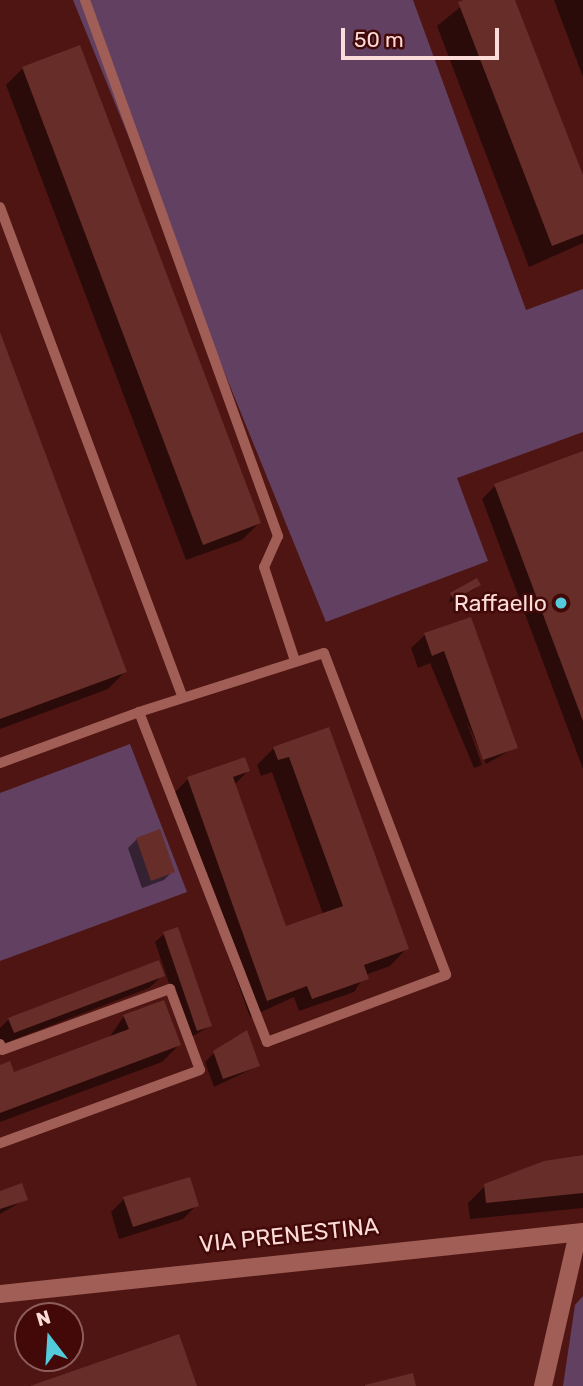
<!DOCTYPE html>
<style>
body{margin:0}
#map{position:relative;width:583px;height:1386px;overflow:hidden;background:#4f1512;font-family:Rubik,sans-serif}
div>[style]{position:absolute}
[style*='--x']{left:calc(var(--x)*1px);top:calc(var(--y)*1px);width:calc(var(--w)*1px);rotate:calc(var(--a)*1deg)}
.green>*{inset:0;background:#624061}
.shadow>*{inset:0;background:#0007}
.building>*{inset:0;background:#672d28}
.service>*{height:10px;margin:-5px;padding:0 5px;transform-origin:5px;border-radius:5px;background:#a05e56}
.minor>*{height:18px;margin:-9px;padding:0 9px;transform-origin:9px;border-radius:9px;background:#a05e56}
.tertiary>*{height:18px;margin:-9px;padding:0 9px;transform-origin:9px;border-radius:9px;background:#a05e56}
.dots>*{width:19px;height:19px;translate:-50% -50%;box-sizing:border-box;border:4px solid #430908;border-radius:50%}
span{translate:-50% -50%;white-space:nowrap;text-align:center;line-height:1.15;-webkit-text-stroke:5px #430908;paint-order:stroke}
.poi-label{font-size:23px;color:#fbdcd8}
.right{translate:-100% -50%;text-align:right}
.street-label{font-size:23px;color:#fbdcd8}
.north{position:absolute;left:14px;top:1302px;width:70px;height:70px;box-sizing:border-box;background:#430908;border:2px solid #8d5d5b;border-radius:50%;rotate:343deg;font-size:19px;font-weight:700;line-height:28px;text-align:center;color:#fbdcd8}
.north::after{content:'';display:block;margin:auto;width:24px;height:32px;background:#53cbda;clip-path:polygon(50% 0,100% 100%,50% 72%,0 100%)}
.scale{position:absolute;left:341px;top:28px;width:158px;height:32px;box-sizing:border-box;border:4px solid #fbdcd8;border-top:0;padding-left:9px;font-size:21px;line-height:24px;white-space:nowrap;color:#fbdcd8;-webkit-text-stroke:5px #430908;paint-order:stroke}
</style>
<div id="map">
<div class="green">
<div style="clip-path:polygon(73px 0,413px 0,526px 310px,583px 289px,583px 432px,457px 478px,488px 561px,326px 622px)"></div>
<div style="clip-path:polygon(130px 744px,187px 892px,0 961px,0 793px)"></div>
<div style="clip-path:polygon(583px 1296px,583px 1386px,563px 1386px,575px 1305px)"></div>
</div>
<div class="shadow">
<div style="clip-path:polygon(469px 0,513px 0,583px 180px,583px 243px,529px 267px,437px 26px)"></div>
<div style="clip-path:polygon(554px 0,583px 0,583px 77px)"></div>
<div style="clip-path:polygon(23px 68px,259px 523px,242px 540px,186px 560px,6px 85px)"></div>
<div style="clip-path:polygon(0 337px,125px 672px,108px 689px,0 729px)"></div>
<div style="clip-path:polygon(583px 453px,583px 769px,482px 499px,495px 486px)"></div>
<div style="clip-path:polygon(476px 580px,475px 589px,449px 603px,451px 595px)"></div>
<div style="clip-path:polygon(470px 619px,516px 747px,486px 764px,466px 720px,482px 765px,474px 768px,430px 663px,418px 668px,411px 648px,425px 635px)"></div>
<div style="clip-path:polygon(328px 729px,406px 949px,390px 966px,365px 975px,354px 992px,299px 1011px,294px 997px,250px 1017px,171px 796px,188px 779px,248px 771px,234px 785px,285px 929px,323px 914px,272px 772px,261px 776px,257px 765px,274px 748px)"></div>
<div style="clip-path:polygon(137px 839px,173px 871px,164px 880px,142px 888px,128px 848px)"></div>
<div style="clip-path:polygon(164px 934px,210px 1026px,188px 1039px,155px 942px)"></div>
<div style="clip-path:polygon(163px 975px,149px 988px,0 1045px,0 1028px,9px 1019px)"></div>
<div style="clip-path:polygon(124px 1016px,179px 1045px,162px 1062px,0 1122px,0 1067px,13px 1074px,109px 1038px)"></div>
<div style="clip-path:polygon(214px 1053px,258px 1066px,214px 1087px,205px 1062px)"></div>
<div style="clip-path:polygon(583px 1157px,583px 1208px,470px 1219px,468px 1203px,485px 1186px)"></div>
<div style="clip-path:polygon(0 1193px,26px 1199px,0 1214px)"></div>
<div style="clip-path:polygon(124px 1199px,197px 1205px,183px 1219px,119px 1239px,111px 1212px)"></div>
</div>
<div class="building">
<div style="clip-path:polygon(464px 0,515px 0,583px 175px,583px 234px,552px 246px,458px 2px)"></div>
<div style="clip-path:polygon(80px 45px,261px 523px,203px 545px,22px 67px)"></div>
<div style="clip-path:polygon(0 332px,127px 672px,0 719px)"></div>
<div style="clip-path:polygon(583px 451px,583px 721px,494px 484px)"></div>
<div style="clip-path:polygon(477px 578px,481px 585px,454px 600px,450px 593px)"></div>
<div style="clip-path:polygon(471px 617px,518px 748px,483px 760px,444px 651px,432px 656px,424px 633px)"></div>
<div style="clip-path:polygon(329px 727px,409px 949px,364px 965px,369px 979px,312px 999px,307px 986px,267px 1001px,187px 777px,245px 757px,250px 771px,233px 777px,286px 926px,343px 906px,289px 757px,278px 760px,273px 747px)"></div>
<div style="clip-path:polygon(160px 829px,175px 872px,151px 881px,136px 838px)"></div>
<div style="clip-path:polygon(178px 927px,212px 1026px,197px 1031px,163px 932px)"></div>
<div style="clip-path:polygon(159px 960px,165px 976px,14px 1033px,8px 1018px)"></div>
<div style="clip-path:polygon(164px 1000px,181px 1045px,0 1113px,0 1065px,10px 1061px,14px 1072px,129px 1029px,123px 1015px)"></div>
<div style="clip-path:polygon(247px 1030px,260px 1066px,223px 1079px,213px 1051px)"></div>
<div style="clip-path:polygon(583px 1155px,583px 1193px,486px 1203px,484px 1184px,544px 1161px)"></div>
<div style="clip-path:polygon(190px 1177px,199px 1206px,133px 1227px,123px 1197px)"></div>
<div style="clip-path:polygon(22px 1183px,28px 1200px,0 1209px,0 1191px)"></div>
<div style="clip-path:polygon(179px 1334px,197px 1386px,30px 1386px)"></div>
<div style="clip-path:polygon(413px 1373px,416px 1386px,365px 1386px,365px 1385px)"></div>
</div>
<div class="service">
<div style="--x:85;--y:0;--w:570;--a:70.2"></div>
<div style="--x:278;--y:536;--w:34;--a:114"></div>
<div style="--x:264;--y:567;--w:99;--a:71.7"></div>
<div style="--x:0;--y:207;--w:519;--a:69.57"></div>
<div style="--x:324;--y:653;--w:344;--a:69.2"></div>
<div style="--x:446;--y:975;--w:191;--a:159.5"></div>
<div style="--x:267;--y:1042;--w:354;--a:-111.2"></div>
<div style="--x:139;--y:712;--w:194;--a:-17.7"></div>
<div style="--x:0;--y:763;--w:148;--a:-20.1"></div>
<div style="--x:0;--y:1044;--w:6;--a:72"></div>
<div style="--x:2;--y:1050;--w:179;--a:-20"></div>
<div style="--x:170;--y:989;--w:86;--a:69.7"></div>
<div style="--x:200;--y:1070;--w:213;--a:159.9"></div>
</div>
<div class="minor">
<div style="--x:543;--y:1386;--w:157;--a:-77.1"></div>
</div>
<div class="tertiary">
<div style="--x:0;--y:1294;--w:586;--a:-6.07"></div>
</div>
<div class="dots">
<div style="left:561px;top:603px;background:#53cbda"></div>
</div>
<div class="poi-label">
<span class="right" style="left:547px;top:603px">Raffaello</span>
</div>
<div class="street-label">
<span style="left:289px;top:1235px;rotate:-6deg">VIA PRENESTINA</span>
</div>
<div class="north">N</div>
<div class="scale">50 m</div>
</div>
